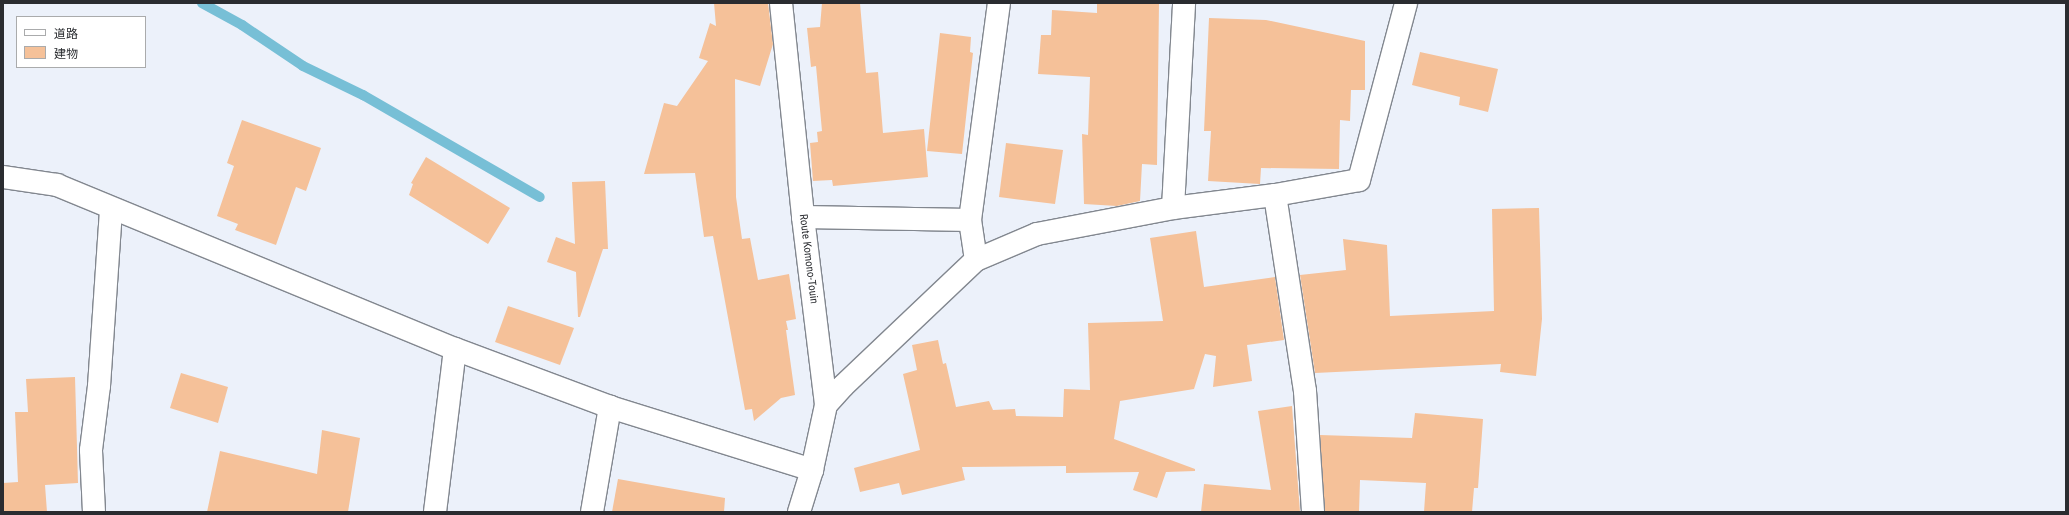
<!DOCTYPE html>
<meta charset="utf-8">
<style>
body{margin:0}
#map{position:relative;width:2069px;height:515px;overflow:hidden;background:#ecf1fa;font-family:"Roboto Condensed","Noto Sans JP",sans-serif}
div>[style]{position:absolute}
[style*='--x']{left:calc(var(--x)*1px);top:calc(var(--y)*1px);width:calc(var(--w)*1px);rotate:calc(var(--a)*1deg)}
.stream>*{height:10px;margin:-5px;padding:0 5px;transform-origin:5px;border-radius:5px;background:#77bfd6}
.building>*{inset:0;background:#f5c199}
.roads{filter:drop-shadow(1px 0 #82878f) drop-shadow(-1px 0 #82878f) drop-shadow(0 1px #82878f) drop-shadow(0 -1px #82878f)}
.street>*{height:22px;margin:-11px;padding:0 11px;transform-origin:11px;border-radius:11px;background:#fff}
.primary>*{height:22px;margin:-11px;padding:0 11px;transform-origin:11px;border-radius:11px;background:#fff}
span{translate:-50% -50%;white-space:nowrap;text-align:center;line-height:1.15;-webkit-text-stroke:3px #fff;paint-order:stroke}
.street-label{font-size:11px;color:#2a2c30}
.frame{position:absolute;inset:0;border:4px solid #2a2c30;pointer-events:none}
.legend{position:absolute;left:16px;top:16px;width:130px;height:52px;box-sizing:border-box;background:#fff;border:1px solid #aaabac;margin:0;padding:5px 7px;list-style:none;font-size:12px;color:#2a2c30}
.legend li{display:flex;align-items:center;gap:8px;height:20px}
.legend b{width:20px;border:1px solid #aaabac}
</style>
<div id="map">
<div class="stream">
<div style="--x:202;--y:3;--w:46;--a:28.8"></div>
<div style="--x:242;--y:25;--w:73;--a:33.9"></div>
<div style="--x:303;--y:66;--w:67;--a:25.8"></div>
<div style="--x:363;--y:95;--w:204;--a:30"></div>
</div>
<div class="building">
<div style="clip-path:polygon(714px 3px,768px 3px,773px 44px,760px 86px,735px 79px,736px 197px,742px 239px,750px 238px,758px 280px,789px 274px,796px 319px,786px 321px,788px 330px,786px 330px,795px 395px,781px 398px,754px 421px,752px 409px,745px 410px,713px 236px,704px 237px,695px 173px,644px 174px,664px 103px,677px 106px,708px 61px,699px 58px,710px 23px,716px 26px)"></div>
<div style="clip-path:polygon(822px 3px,860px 3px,866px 73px,878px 72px,883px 133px,924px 129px,928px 177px,833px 186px,832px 180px,813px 181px,810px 143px,818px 142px,817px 132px,822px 131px,816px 66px,811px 67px,807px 28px,820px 27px)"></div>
<div style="clip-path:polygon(1097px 3px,1159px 3px,1157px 165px,1142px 164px,1140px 201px,1117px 206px,1084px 204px,1082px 134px,1088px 135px,1090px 77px,1038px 74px,1041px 35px,1051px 35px,1052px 10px,1097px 13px)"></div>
<div style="clip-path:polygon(1209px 18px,1266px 20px,1365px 41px,1365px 90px,1351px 90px,1350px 121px,1340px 120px,1339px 169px,1261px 168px,1260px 184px,1208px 181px,1211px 131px,1204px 131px)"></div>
<div style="clip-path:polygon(940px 33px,971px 37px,970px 52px,973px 53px,962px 154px,927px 151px)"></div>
<div style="clip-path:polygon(1420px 52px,1498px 69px,1488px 112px,1459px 105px,1460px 97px,1412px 85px)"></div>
<div style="clip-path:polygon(242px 120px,321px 148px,306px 191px,296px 187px,276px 245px,235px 230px,238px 224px,217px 216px,234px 166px,227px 163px)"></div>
<div style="clip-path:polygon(1006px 143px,1063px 150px,1055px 204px,999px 197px)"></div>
<div style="clip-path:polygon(426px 157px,510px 208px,488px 244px,409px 195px,413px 184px,411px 183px)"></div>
<div style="clip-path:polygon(605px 181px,608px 249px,603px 249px,580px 317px,578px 317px,576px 272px,547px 262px,556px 237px,575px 244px,572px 182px)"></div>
<div style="clip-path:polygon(1539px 208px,1542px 319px,1536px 376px,1500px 372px,1501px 364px,1315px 373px,1300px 275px,1346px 270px,1343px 239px,1387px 245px,1390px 316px,1494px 311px,1492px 209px)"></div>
<div style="clip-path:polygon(1196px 231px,1204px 287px,1275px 277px,1284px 340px,1247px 345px,1252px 381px,1213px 387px,1216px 356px,1205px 354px,1194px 389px,1120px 401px,1114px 439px,1195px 469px,1195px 471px,1166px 472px,1157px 498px,1133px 490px,1139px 472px,1066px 473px,1066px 466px,962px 467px,965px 480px,902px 495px,899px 483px,860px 492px,854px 468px,920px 450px,903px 374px,917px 370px,912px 345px,938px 340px,943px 364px,946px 363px,956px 407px,989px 401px,993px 410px,1015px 409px,1016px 416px,1063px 417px,1064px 389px,1090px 390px,1088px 323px,1163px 321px,1150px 238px)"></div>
<div style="clip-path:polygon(508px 306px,574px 328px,560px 365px,495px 342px)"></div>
<div style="clip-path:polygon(181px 373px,228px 387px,218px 423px,170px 408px)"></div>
<div style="clip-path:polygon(75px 377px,78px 483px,45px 485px,47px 512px,3px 512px,3px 483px,18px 482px,15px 412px,28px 412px,26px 379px)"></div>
<div style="clip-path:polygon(1292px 406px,1300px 512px,1201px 512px,1204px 484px,1271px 490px,1258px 411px)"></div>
<div style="clip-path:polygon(1415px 413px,1483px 419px,1478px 488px,1474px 488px,1472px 512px,1424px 512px,1426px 483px,1360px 480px,1359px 512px,1325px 512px,1320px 435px,1412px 438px)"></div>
<div style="clip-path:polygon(322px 430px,360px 438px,348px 512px,207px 512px,220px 451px,317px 474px)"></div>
<div style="clip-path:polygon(618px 479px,725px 498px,724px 512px,612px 512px)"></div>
</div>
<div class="roads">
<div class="street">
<div style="--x:3;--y:177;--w:55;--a:8.4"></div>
<div style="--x:57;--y:185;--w:430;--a:22.4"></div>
<div style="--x:455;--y:349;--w:165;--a:20.5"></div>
<div style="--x:610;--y:407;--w:212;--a:17.3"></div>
<div style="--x:1275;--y:195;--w:198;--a:81.3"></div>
<div style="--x:1305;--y:391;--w:121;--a:86.2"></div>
<div style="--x:1173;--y:208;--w:205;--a:-86.9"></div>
<div style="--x:803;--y:217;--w:167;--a:1"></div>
<div style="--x:970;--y:220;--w:40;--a:81.5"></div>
<div style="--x:970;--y:220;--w:219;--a:-82.4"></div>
<div style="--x:826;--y:405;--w:25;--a:-48"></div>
<div style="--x:843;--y:386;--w:183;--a:-43.5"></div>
<div style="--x:976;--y:260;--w:66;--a:-23.1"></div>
<div style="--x:1037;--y:234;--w:138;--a:-10.8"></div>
<div style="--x:1173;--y:208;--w:103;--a:-7.3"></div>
<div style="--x:1275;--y:195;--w:85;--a:-10.1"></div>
<div style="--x:1359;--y:180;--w:183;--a:-75.1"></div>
<div style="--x:94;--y:512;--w:62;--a:-92.8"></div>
<div style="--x:91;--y:450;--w:64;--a:-82.9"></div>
<div style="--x:99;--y:386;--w:178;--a:-86.1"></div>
<div style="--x:435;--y:512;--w:164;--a:-83"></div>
<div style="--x:592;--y:512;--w:107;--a:-80.3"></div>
</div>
<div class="primary">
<div style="--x:781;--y:3;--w:215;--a:84.1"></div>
<div style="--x:803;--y:217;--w:189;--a:83"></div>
<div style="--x:826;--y:405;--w:66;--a:102.2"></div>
<div style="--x:812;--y:470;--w:44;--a:107.2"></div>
</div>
</div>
<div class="street-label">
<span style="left:808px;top:259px;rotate:83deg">Route Komono-Touin</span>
</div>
<div class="frame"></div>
<ul class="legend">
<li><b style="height:5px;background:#fff"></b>道路</li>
<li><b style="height:11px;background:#f5c199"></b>建物</li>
</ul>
</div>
